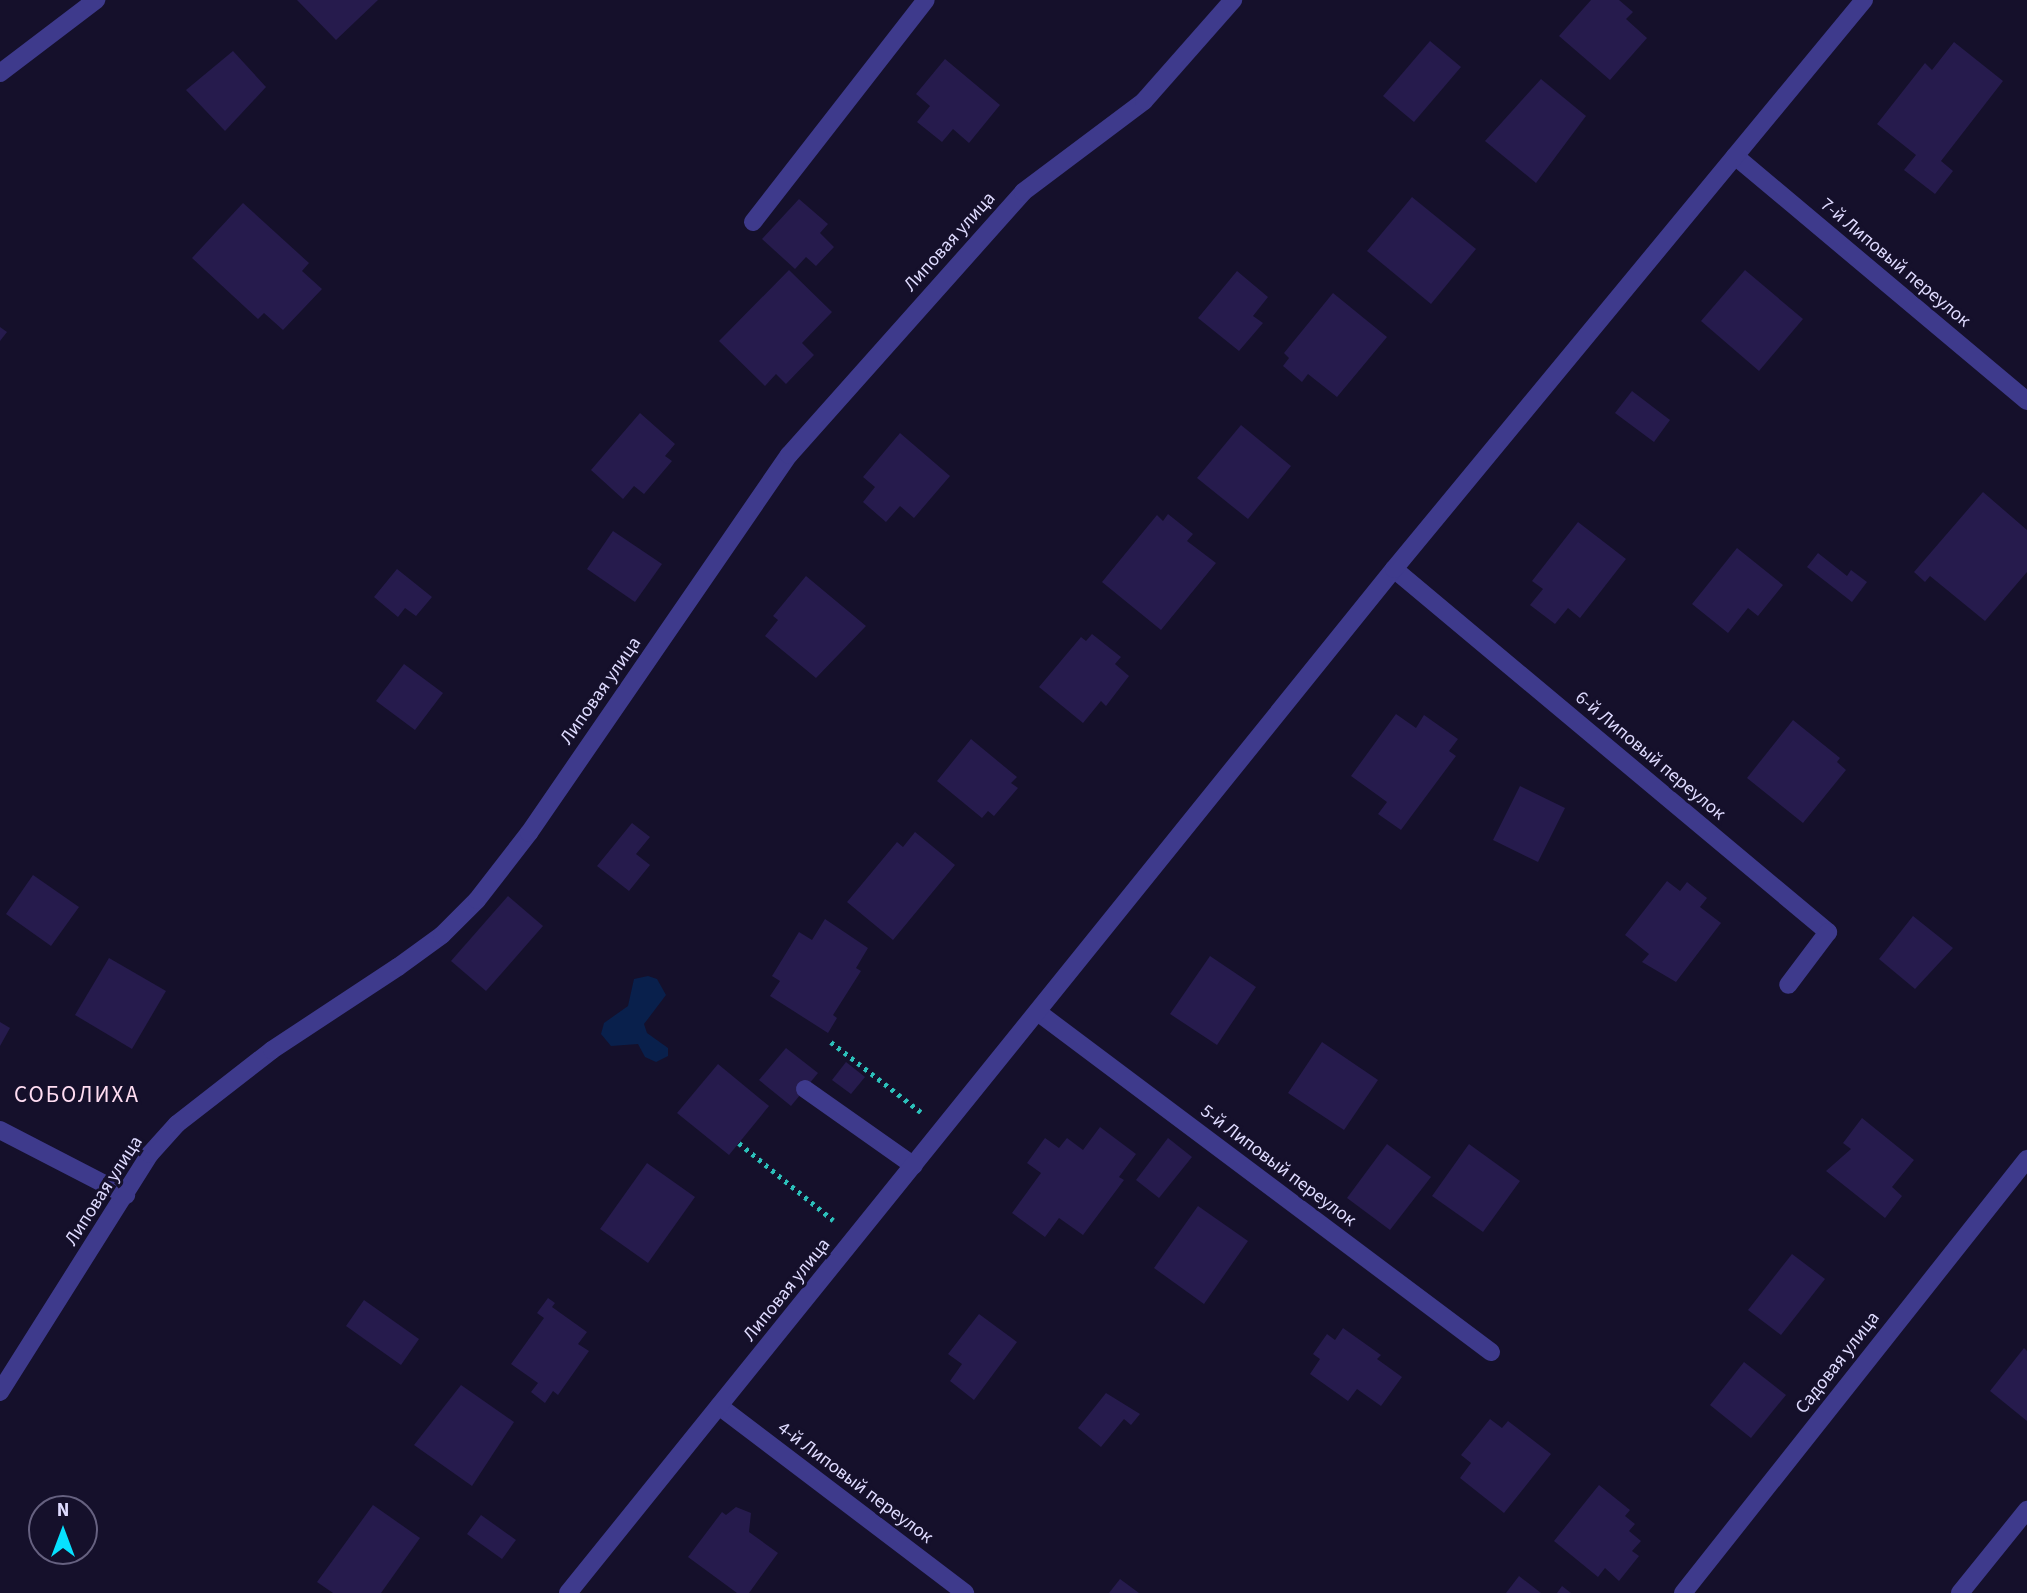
<!DOCTYPE html>
<meta charset="utf-8">
<style>
body{margin:0}
#map{position:relative;width:2027px;height:1593px;overflow:hidden;background:#15102b;font-family:"Source Sans 3",sans-serif}
div>[style]{position:absolute}
[style*='--x']{left:calc(var(--x)*1px);top:calc(var(--y)*1px);width:calc(var(--w)*1px);rotate:calc(var(--a)*1deg)}
.water>*{inset:0;background:#09204c}
.building>*{inset:0;background:#261b4d}
.path>*{height:4.5px;margin-top:-2.25px;transform-origin:0;background:repeating-linear-gradient(90deg,#2cc1bb 0 3.5px,transparent 0 8.5px)}
.service>*{height:18px;margin:-9px;padding:0 9px;transform-origin:9px;border-radius:9px;background:#3e3a8c}
.minor>*{height:18px;margin:-9px;padding:0 9px;transform-origin:9px;border-radius:9px;background:#3e3a8c}
span{translate:-50% -50%;white-space:nowrap;text-align:center;line-height:1.15;-webkit-text-stroke:6px #15102b;paint-order:stroke}
.street-label{font-size:19px;color:#dfdbff}
.quarter-label{font-size:23px;color:#ffddf2;letter-spacing:2px}
.north{position:absolute;left:28px;top:1495px;width:70px;height:70px;box-sizing:border-box;background:#15102b;border:2px solid #666180;border-radius:50%;rotate:0deg;font-size:19px;font-weight:700;line-height:28px;text-align:center;color:#dfdbff}
.north::after{content:'';display:block;margin:auto;width:24px;height:32px;background:#07e1ff;clip-path:polygon(50% 0,100% 100%,50% 72%,0 100%)}
</style>
<div id="map">
<div class="water">
<div style="clip-path:polygon(648px 976px,657px 979px,666px 995px,644px 1024px,647px 1033px,668px 1048px,668px 1056px,656px 1062px,645px 1057px,638px 1044px,611px 1046px,601px 1034px,604px 1023px,628px 1006px,634px 979px)"></div>
</div>
<div class="building">
<div style="clip-path:polygon(297px 0,378px 0,336px 40px)"></div>
<div style="clip-path:polygon(1591px 0,1619px 0,1633px 12px,1626px 19px,1647px 38px,1610px 80px,1559px 36px)"></div>
<div style="clip-path:polygon(1430px 41px,1461px 67px,1414px 122px,1383px 96px)"></div>
<div style="clip-path:polygon(1954px 42px,2003px 81px,1941px 161px,1953px 171px,1935px 194px,1904px 170px,1916px 155px,1877px 124px,1925px 63px,1932px 70px)"></div>
<div style="clip-path:polygon(233px 51px,266px 87px,225px 131px,186px 90px)"></div>
<div style="clip-path:polygon(945px 59px,1000px 105px,969px 143px,953px 129px,942px 142px,917px 122px,930px 106px,916px 94px)"></div>
<div style="clip-path:polygon(1541px 79px,1586px 116px,1536px 183px,1485px 141px)"></div>
<div style="clip-path:polygon(1412px 197px,1476px 249px,1431px 304px,1367px 251px)"></div>
<div style="clip-path:polygon(799px 199px,828px 224px,820px 233px,834px 247px,816px 266px,806px 257px,795px 269px,762px 239px)"></div>
<div style="clip-path:polygon(243px 203px,309px 263px,302px 271px,322px 289px,283px 330px,264px 313px,258px 319px,192px 258px)"></div>
<div style="clip-path:polygon(789px 270px,832px 312px,802px 343px,814px 355px,786px 384px,776px 374px,765px 386px,719px 341px)"></div>
<div style="clip-path:polygon(1745px 270px,1803px 319px,1759px 371px,1701px 321px)"></div>
<div style="clip-path:polygon(1237px 271px,1268px 297px,1253px 316px,1263px 323px,1239px 351px,1198px 318px)"></div>
<div style="clip-path:polygon(1333px 293px,1387px 337px,1337px 397px,1308px 374px,1302px 382px,1283px 366px,1289px 358px,1284px 353px)"></div>
<div style="clip-path:polygon(0 327px,7px 332px,0 341px)"></div>
<div style="clip-path:polygon(1632px 391px,1670px 420px,1654px 442px,1615px 413px)"></div>
<div style="clip-path:polygon(640px 413px,675px 444px,665px 456px,672px 461px,644px 494px,634px 486px,623px 499px,591px 470px)"></div>
<div style="clip-path:polygon(1241px 425px,1291px 466px,1248px 519px,1197px 478px)"></div>
<div style="clip-path:polygon(900px 433px,950px 476px,914px 518px,900px 506px,886px 522px,863px 502px,875px 487px,863px 477px)"></div>
<div style="clip-path:polygon(1983px 492px,2027px 530px,2027px 572px,1985px 621px,1930px 576px,1925px 582px,1914px 572px)"></div>
<div style="clip-path:polygon(1168px 514px,1193px 534px,1187px 541px,1216px 563px,1161px 630px,1102px 582px,1157px 515px,1163px 521px)"></div>
<div style="clip-path:polygon(1578px 522px,1626px 559px,1580px 618px,1568px 608px,1555px 624px,1530px 605px,1543px 589px,1532px 581px)"></div>
<div style="clip-path:polygon(613px 531px,662px 564px,635px 602px,587px 569px)"></div>
<div style="clip-path:polygon(1737px 548px,1783px 585px,1758px 616px,1748px 608px,1728px 633px,1692px 604px)"></div>
<div style="clip-path:polygon(1818px 553px,1847px 576px,1851px 570px,1867px 582px,1852px 602px,1807px 567px)"></div>
<div style="clip-path:polygon(397px 569px,432px 597px,416px 616px,405px 608px,398px 617px,374px 597px)"></div>
<div style="clip-path:polygon(806px 576px,866px 626px,816px 678px,765px 636px,778px 620px,773px 616px)"></div>
<div style="clip-path:polygon(1092px 634px,1121px 657px,1115px 664px,1129px 676px,1106px 706px,1101px 701px,1083px 723px,1039px 687px,1081px 637px,1086px 641px)"></div>
<div style="clip-path:polygon(404px 664px,443px 693px,415px 730px,376px 701px)"></div>
<div style="clip-path:polygon(1396px 714px,1416px 728px,1424px 715px,1458px 739px,1449px 751px,1456px 756px,1401px 830px,1378px 814px,1387px 802px,1351px 776px)"></div>
<div style="clip-path:polygon(1793px 720px,1840px 758px,1837px 762px,1846px 770px,1803px 823px,1747px 778px)"></div>
<div style="clip-path:polygon(971px 739px,1017px 777px,1011px 783px,1018px 788px,994px 816px,988px 811px,982px 818px,937px 781px)"></div>
<div style="clip-path:polygon(1520px 786px,1565px 808px,1538px 862px,1493px 840px)"></div>
<div style="clip-path:polygon(632px 823px,650px 837px,636px 854px,650px 865px,629px 891px,597px 866px)"></div>
<div style="clip-path:polygon(915px 832px,955px 865px,893px 940px,847px 902px,897px 842px,903px 847px)"></div>
<div style="clip-path:polygon(33px 875px,79px 907px,51px 946px,6px 914px)"></div>
<div style="clip-path:polygon(1667px 881px,1680px 891px,1687px 882px,1707px 898px,1700px 907px,1721px 923px,1676px 982px,1642px 962px,1649px 954px,1625px 935px)"></div>
<div style="clip-path:polygon(508px 896px,543px 926px,486px 991px,451px 961px)"></div>
<div style="clip-path:polygon(1913px 916px,1953px 948px,1915px 989px,1879px 959px)"></div>
<div style="clip-path:polygon(825px 919px,868px 948px,856px 968px,861px 971px,833px 1015px,837px 1018px,828px 1033px,770px 996px,780px 981px,772px 976px,799px 932px,812px 940px)"></div>
<div style="clip-path:polygon(1210px 956px,1256px 987px,1217px 1045px,1170px 1014px)"></div>
<div style="clip-path:polygon(109px 958px,166px 991px,132px 1049px,75px 1015px)"></div>
<div style="clip-path:polygon(0 1022px,10px 1028px,0 1046px)"></div>
<div style="clip-path:polygon(1322px 1042px,1378px 1080px,1344px 1130px,1288px 1093px)"></div>
<div style="clip-path:polygon(786px 1048px,818px 1073px,791px 1106px,759px 1080px)"></div>
<div style="clip-path:polygon(846px 1062px,865px 1077px,851px 1094px,832px 1080px)"></div>
<div style="clip-path:polygon(718px 1064px,769px 1106px,729px 1155px,677px 1113px)"></div>
<div style="clip-path:polygon(1862px 1118px,1914px 1160px,1892px 1187px,1902px 1196px,1885px 1218px,1826px 1171px,1851px 1149px,1843px 1143px)"></div>
<div style="clip-path:polygon(1100px 1127px,1136px 1154px,1119px 1177px,1124px 1180px,1083px 1235px,1059px 1218px,1045px 1237px,1012px 1213px,1041px 1173px,1027px 1163px,1045px 1138px,1059px 1148px,1067px 1138px,1083px 1150px)"></div>
<div style="clip-path:polygon(1168px 1138px,1192px 1157px,1159px 1198px,1136px 1180px)"></div>
<div style="clip-path:polygon(1387px 1144px,1431px 1177px,1390px 1230px,1347px 1198px)"></div>
<div style="clip-path:polygon(1469px 1144px,1520px 1181px,1483px 1232px,1432px 1196px)"></div>
<div style="clip-path:polygon(647px 1163px,695px 1197px,648px 1263px,600px 1229px)"></div>
<div style="clip-path:polygon(1198px 1206px,1248px 1241px,1204px 1304px,1154px 1268px)"></div>
<div style="clip-path:polygon(1792px 1254px,1825px 1279px,1781px 1335px,1748px 1310px)"></div>
<div style="clip-path:polygon(548px 1298px,555px 1303px,552px 1307px,587px 1332px,578px 1344px,589px 1351px,558px 1395px,553px 1391px,545px 1403px,531px 1392px,538px 1383px,511px 1364px,544px 1318px,537px 1313px)"></div>
<div style="clip-path:polygon(364px 1300px,419px 1339px,401px 1365px,346px 1326px)"></div>
<div style="clip-path:polygon(979px 1314px,1017px 1342px,974px 1400px,950px 1381px,962px 1364px,948px 1354px)"></div>
<div style="clip-path:polygon(1343px 1328px,1381px 1355px,1377px 1359px,1402px 1377px,1381px 1406px,1357px 1389px,1348px 1401px,1310px 1374px,1320px 1359px,1313px 1354px,1327px 1334px,1335px 1340px)"></div>
<div style="clip-path:polygon(2024px 1348px,2027px 1351px,2027px 1421px,1990px 1391px)"></div>
<div style="clip-path:polygon(1744px 1362px,1786px 1395px,1751px 1438px,1710px 1405px)"></div>
<div style="clip-path:polygon(461px 1385px,514px 1422px,472px 1486px,414px 1445px)"></div>
<div style="clip-path:polygon(1106px 1393px,1140px 1414px,1131px 1425px,1124px 1419px,1101px 1447px,1078px 1428px)"></div>
<div style="clip-path:polygon(1490px 1419px,1502px 1428px,1508px 1421px,1551px 1454px,1504px 1513px,1460px 1478px,1471px 1463px,1461px 1455px)"></div>
<div style="clip-path:polygon(1599px 1485px,1630px 1510px,1625px 1516px,1635px 1524px,1629px 1531px,1641px 1541px,1632px 1551px,1639px 1556px,1619px 1581px,1605px 1568px,1598px 1577px,1554px 1541px)"></div>
<div style="clip-path:polygon(373px 1505px,420px 1538px,381px 1593px,333px 1593px,317px 1582px)"></div>
<div style="clip-path:polygon(736px 1507px,751px 1513px,749px 1532px,778px 1553px,749px 1593px,737px 1593px,688px 1557px,722px 1512px,726px 1515px)"></div>
<div style="clip-path:polygon(481px 1515px,516px 1540px,502px 1559px,467px 1534px)"></div>
<div style="clip-path:polygon(1519px 1576px,1541px 1593px,1506px 1593px)"></div>
<div style="clip-path:polygon(1120px 1579px,1139px 1593px,1109px 1593px)"></div>
<div style="clip-path:polygon(1562px 1586px,1571px 1593px,1557px 1593px)"></div>
</div>
<div class="path">
<div style="--x:831;--y:1042;--w:114;--a:37.9"></div>
<div style="--x:739;--y:1143;--w:122;--a:39.3"></div>
</div>
<div class="service">
<div style="--x:753;--y:222;--w:281;--a:-52.1"></div>
<div style="--x:805;--y:1089;--w:133;--a:35.2"></div>
<div style="--x:0;--y:1130;--w:142;--a:27.3"></div>
</div>
<div class="minor">
<div style="--x:0;--y:73;--w:121;--a:-37.2"></div>
<div style="--x:1735;--y:156;--w:381;--a:40"></div>
<div style="--x:1394;--y:569;--w:566;--a:39.91"></div>
<div style="--x:1828;--y:932;--w:66;--a:127"></div>
<div style="--x:1039;--y:1013;--w:565;--a:36.87"></div>
<div style="--x:0;--y:1392;--w:281;--a:-57.8"></div>
<div style="--x:150;--y:1154;--w:40;--a:-48"></div>
<div style="--x:177;--y:1124;--w:120;--a:-37.9"></div>
<div style="--x:272;--y:1050;--w:151;--a:-33.4"></div>
<div style="--x:398;--y:967;--w:54;--a:-36"></div>
<div style="--x:442;--y:935;--w:49;--a:-45"></div>
<div style="--x:477;--y:900;--w:85;--a:-52.2"></div>
<div style="--x:529;--y:833;--w:459;--a:-55.5"></div>
<div style="--x:789;--y:455;--w:352;--a:-48.3"></div>
<div style="--x:1023;--y:192;--w:151;--a:-36.9"></div>
<div style="--x:1144;--y:101;--w:135;--a:-48.6"></div>
<div style="--x:719;--y:1406;--w:309;--a:37.2"></div>
<div style="--x:568;--y:1593;--w:1316;--a:-51.11"></div>
<div style="--x:1394;--y:569;--w:738;--a:-50.44"></div>
<div style="--x:1683;--y:1593;--w:554;--a:-51.6"></div>
<div style="--x:1960;--y:1593;--w:107;--a:-51.1"></div>
</div>
<div class="street-label">
<span style="left:950px;top:242px;rotate:-48deg">Липовая улица</span>
<span style="left:1895px;top:263px;rotate:40deg">7-й Липовый переулок</span>
<span style="left:601px;top:691px;rotate:-55deg">Липовая улица</span>
<span style="left:1650px;top:756px;rotate:40deg">6-й Липовый переулок</span>
<span style="left:1278px;top:1166px;rotate:37deg">5-й Липовый переулок</span>
<span style="left:104px;top:1191px;rotate:-57deg">Липовая улица</span>
<span style="left:787px;top:1290px;rotate:-51deg">Липовая улица</span>
<span style="left:1838px;top:1363px;rotate:-52deg">Садовая улица</span>
<span style="left:855px;top:1483px;rotate:37deg">4-й Липовый переулок</span>
</div>
<div class="quarter-label">
<span style="left:77px;top:1095px">СОБОЛИХА</span>
</div>
<div class="north">N</div>
</div>
